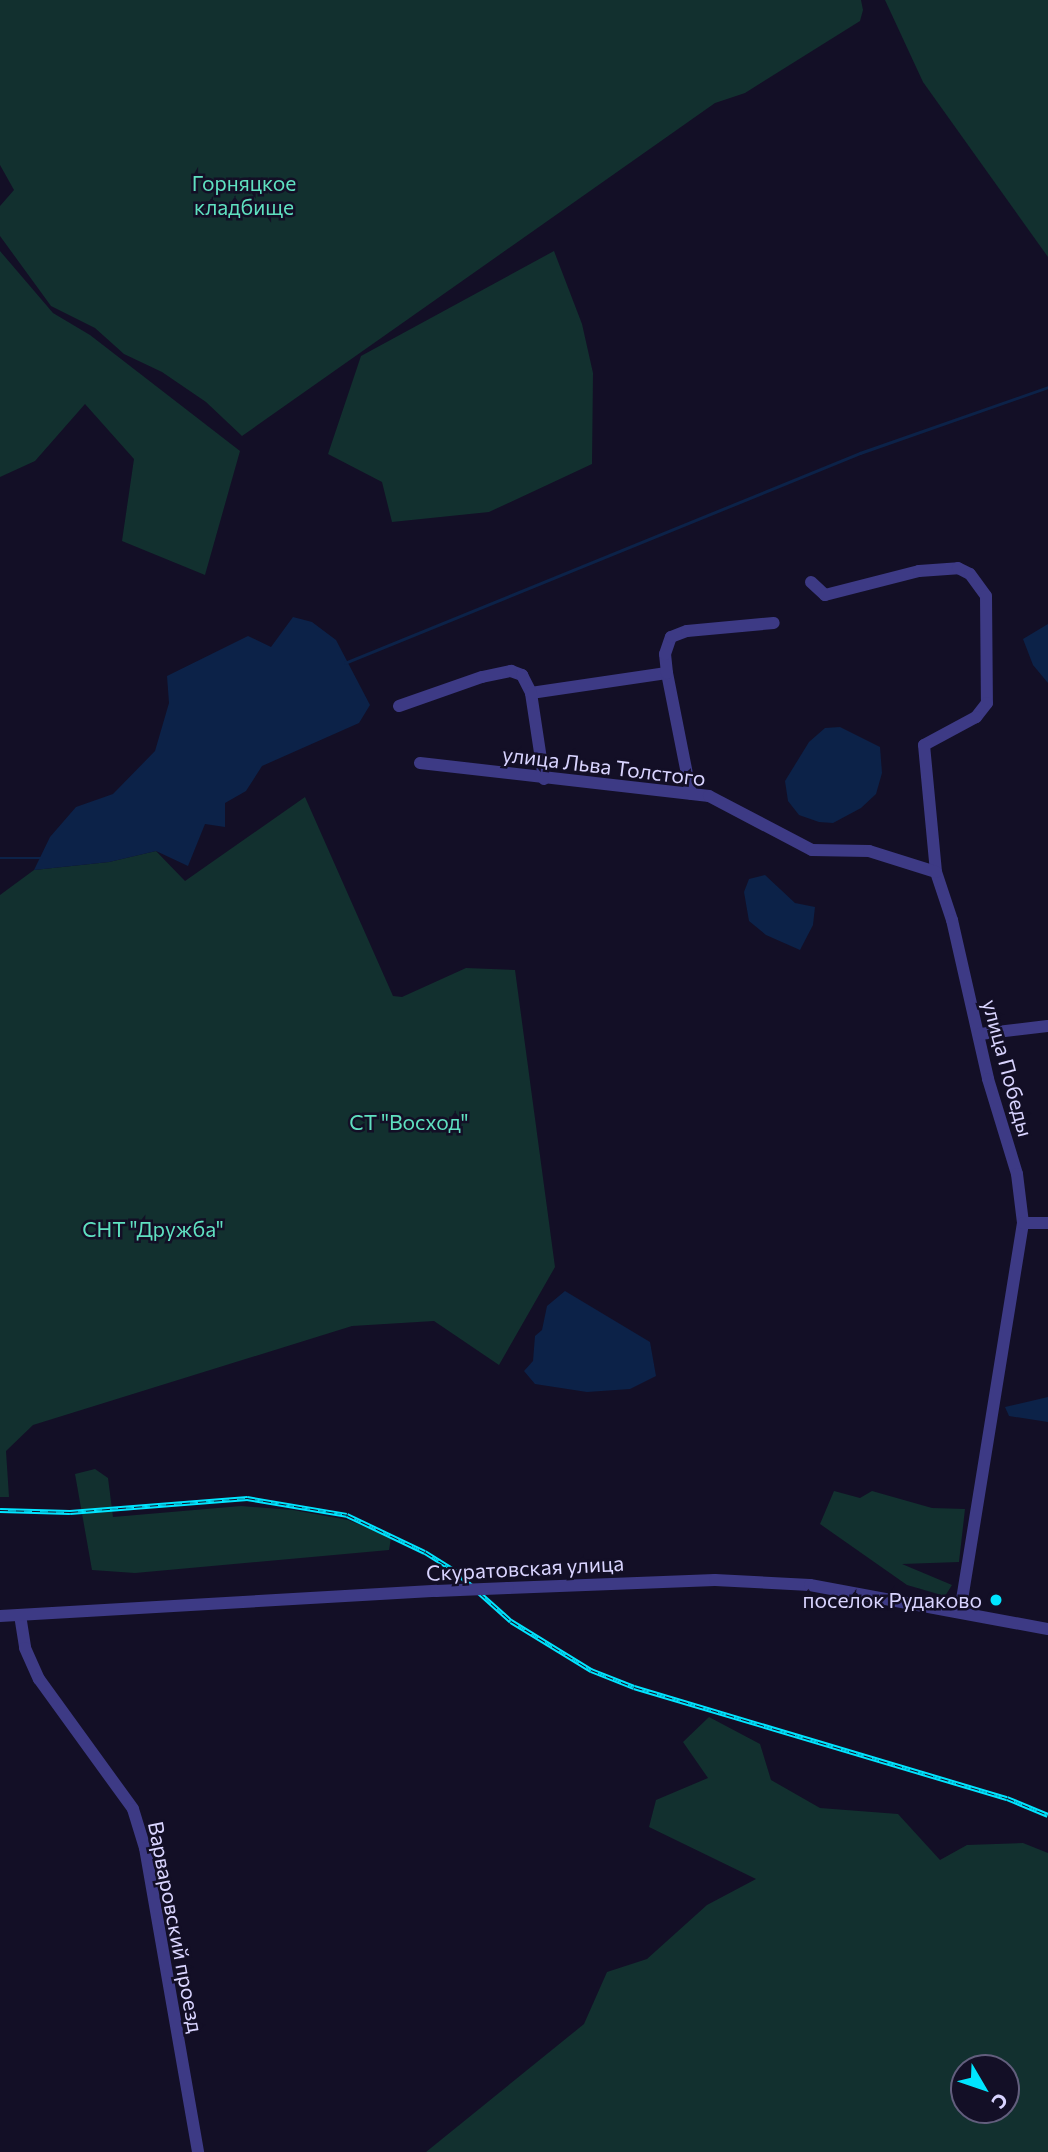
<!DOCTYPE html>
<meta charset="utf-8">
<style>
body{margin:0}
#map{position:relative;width:1048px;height:2152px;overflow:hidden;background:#130f26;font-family:Commissioner,sans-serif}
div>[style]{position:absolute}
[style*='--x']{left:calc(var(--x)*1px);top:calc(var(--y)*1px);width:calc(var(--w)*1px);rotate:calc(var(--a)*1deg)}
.green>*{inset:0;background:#12302f}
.water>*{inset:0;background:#0c2248}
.stream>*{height:2.5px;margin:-1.25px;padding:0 1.25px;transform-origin:1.25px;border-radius:1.25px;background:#0c2248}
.minor>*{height:12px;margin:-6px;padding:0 6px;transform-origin:6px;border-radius:6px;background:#3d3a85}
.rail>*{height:5px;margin-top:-2.5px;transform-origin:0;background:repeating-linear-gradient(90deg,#130f26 0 8px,#00e5ff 0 16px);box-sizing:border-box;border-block:2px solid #00e5ff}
.minor-bridge>*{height:12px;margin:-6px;padding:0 6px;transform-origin:6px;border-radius:6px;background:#3d3a85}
.dots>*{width:19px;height:19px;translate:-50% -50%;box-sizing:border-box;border:4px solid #130f26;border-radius:50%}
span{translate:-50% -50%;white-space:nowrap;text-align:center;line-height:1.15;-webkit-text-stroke:5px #130f26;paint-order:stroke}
.park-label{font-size:21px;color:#5fe0c0}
.street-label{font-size:21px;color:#d9d4ff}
.poi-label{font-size:21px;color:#d9d4ff}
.right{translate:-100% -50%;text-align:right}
.north{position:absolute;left:950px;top:2054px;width:70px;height:70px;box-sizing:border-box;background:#130f26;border:2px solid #625e7d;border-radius:50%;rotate:129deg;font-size:19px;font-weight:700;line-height:28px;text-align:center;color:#d9d4ff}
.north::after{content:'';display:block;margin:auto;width:24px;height:32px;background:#00e5ff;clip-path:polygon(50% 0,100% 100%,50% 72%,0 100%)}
</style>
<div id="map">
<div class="green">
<div style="clip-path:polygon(0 0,861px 0,863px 10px,860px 21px,745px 93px,715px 103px,242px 436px,206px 402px,162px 372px,124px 354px,95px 328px,51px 306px,0 236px,0 206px,14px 190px,0 165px)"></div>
<div style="clip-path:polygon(885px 0,1048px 0,1048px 257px,923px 82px)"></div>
<div style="clip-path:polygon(0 251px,53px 313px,90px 335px,240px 451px,205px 575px,122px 541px,134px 459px,85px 404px,35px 461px,0 477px)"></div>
<div style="clip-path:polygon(554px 251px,582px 324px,593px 373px,592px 464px,489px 512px,392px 522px,382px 482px,328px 454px,361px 356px)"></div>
<div style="clip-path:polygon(305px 797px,393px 996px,402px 997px,466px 968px,515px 970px,555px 1267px,499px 1365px,434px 1321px,352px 1326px,33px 1425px,6px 1451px,9px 1497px,0 1497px,0 895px,34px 870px,109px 862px,156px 851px,185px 881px)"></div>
<div style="clip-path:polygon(95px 1469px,108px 1478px,113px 1517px,241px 1506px,293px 1510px,348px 1520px,378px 1532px,391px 1538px,389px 1550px,135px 1573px,92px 1570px,75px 1474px)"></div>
<div style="clip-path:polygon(834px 1491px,860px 1498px,872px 1491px,932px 1508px,965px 1509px,959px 1562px,902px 1564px,952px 1585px,945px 1596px,907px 1585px,820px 1524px)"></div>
<div style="clip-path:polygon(evenodd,709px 1717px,760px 1744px,771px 1780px,820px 1808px,898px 1814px,940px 1860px,967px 1845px,1023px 1843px,1048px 1853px,1048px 2152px,426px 2152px,584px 2024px,607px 1972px,647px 1959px,707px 1905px,756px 1879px,649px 1827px,656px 1800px,708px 1778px,683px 1742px,709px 1717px,964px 2068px,1006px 2068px,1006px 2110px,964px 2110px,964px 2068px)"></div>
</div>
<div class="water">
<div style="clip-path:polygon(293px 617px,312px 622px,336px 640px,370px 705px,359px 723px,262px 766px,246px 791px,225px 803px,225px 827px,205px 824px,188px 866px,156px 851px,109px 862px,34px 870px,50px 837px,76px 807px,113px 794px,155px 751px,169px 703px,167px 676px,248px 636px,271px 647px)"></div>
<div style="clip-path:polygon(1048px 624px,1048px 683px,1033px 665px,1023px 639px)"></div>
<div style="clip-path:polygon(840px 727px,880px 747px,882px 773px,876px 794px,861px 808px,833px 823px,819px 822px,799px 815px,788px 801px,785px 781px,809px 742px,825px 728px)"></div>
<div style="clip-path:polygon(765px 875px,795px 903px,815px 907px,813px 925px,800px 950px,766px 935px,749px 921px,744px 892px,749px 879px)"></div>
<div style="clip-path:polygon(565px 1291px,650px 1342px,656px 1376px,630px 1389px,587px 1392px,535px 1384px,524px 1371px,533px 1361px,535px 1336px,542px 1330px,547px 1306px)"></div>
<div style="clip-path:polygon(1048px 1397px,1048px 1422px,1009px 1416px,1005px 1407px)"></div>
</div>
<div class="stream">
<div style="--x:345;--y:663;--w:556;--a:-22.18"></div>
<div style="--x:860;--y:453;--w:199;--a:-19.3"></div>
<div style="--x:0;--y:858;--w:42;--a:0"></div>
</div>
<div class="minor">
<div style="--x:811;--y:582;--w:19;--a:43"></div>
<div style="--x:825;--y:595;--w:97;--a:-14.3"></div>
<div style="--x:919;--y:571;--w:39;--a:-4"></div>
<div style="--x:958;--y:568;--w:13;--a:27"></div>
<div style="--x:970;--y:574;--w:27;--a:54"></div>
<div style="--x:986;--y:596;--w:107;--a:89.5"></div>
<div style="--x:987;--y:703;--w:18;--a:128"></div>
<div style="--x:976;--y:717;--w:59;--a:151.7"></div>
<div style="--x:924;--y:745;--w:128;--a:84.6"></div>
<div style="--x:936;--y:872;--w:51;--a:71.6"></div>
<div style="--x:952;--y:920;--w:163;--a:77.2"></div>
<div style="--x:988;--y:1079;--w:99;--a:73"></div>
<div style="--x:1017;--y:1174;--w:49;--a:83"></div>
<div style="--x:1023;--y:1223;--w:393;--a:99.2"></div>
<div style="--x:667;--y:673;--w:123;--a:78.8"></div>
<div style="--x:531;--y:693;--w:137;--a:-8.4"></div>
<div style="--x:667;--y:673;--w:19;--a:-96"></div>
<div style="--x:665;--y:654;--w:18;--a:-71"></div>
<div style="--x:671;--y:637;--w:17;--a:-21"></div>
<div style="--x:687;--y:631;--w:87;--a:-5.3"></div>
<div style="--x:399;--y:706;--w:88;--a:-19.3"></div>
<div style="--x:482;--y:677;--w:30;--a:-12"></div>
<div style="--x:511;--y:671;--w:12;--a:20"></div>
<div style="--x:522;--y:675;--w:20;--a:63"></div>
<div style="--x:531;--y:693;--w:87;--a:81.4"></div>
<div style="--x:420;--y:763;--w:291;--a:6.5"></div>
<div style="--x:709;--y:796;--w:116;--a:27.7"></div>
<div style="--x:812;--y:850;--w:57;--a:1"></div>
<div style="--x:869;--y:851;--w:70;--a:17.4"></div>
<div style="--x:980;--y:1034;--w:68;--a:-6.7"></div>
<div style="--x:1023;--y:1223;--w:25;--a:0"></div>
<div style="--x:508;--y:1588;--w:207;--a:-2.2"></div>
<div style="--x:715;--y:1580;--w:95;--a:3"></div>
<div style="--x:810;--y:1585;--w:242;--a:10.5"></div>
<div style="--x:20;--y:1615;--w:33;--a:81"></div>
<div style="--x:25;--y:1648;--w:34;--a:66"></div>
<div style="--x:39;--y:1679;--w:160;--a:54.1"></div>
<div style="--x:133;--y:1809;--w:41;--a:72.9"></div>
<div style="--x:145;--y:1848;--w:309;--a:80.1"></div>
<div style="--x:0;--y:1616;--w:437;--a:-3.3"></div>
</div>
<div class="rail">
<div style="--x:0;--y:1510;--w:70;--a:1.6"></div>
<div style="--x:70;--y:1512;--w:178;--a:-4.5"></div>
<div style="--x:247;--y:1498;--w:101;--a:9.6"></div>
<div style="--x:347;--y:1515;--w:86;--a:25.4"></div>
<div style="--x:425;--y:1552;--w:36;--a:32"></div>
<div style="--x:455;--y:1571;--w:75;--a:41.8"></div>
<div style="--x:511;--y:1621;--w:94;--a:31.5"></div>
<div style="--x:591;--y:1670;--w:46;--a:21.6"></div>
<div style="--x:634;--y:1687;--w:389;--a:16.6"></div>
<div style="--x:1007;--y:1798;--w:44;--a:22.5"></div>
</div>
<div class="minor-bridge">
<div style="--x:436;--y:1591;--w:72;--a:-2.4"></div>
</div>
<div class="dots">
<div style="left:996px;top:1600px;background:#00e5ff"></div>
</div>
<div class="park-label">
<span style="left:244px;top:195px">Горняцкое<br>кладбище</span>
<span style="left:409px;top:1122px">СТ "Восход"</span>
<span style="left:153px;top:1229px">СНТ "Дружба"</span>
</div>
<div class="street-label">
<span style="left:604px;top:766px;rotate:7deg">улица Льва Толстого</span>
<span style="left:1008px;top:1068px;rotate:75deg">улица Победы</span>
<span style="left:525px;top:1568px;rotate:-3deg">Скуратовская улица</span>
<span style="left:176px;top:1927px;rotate:79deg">Варваровский проезд</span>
</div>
<div class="poi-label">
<span class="right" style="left:982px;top:1600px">поселок Рудаково</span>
</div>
<div class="north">С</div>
</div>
